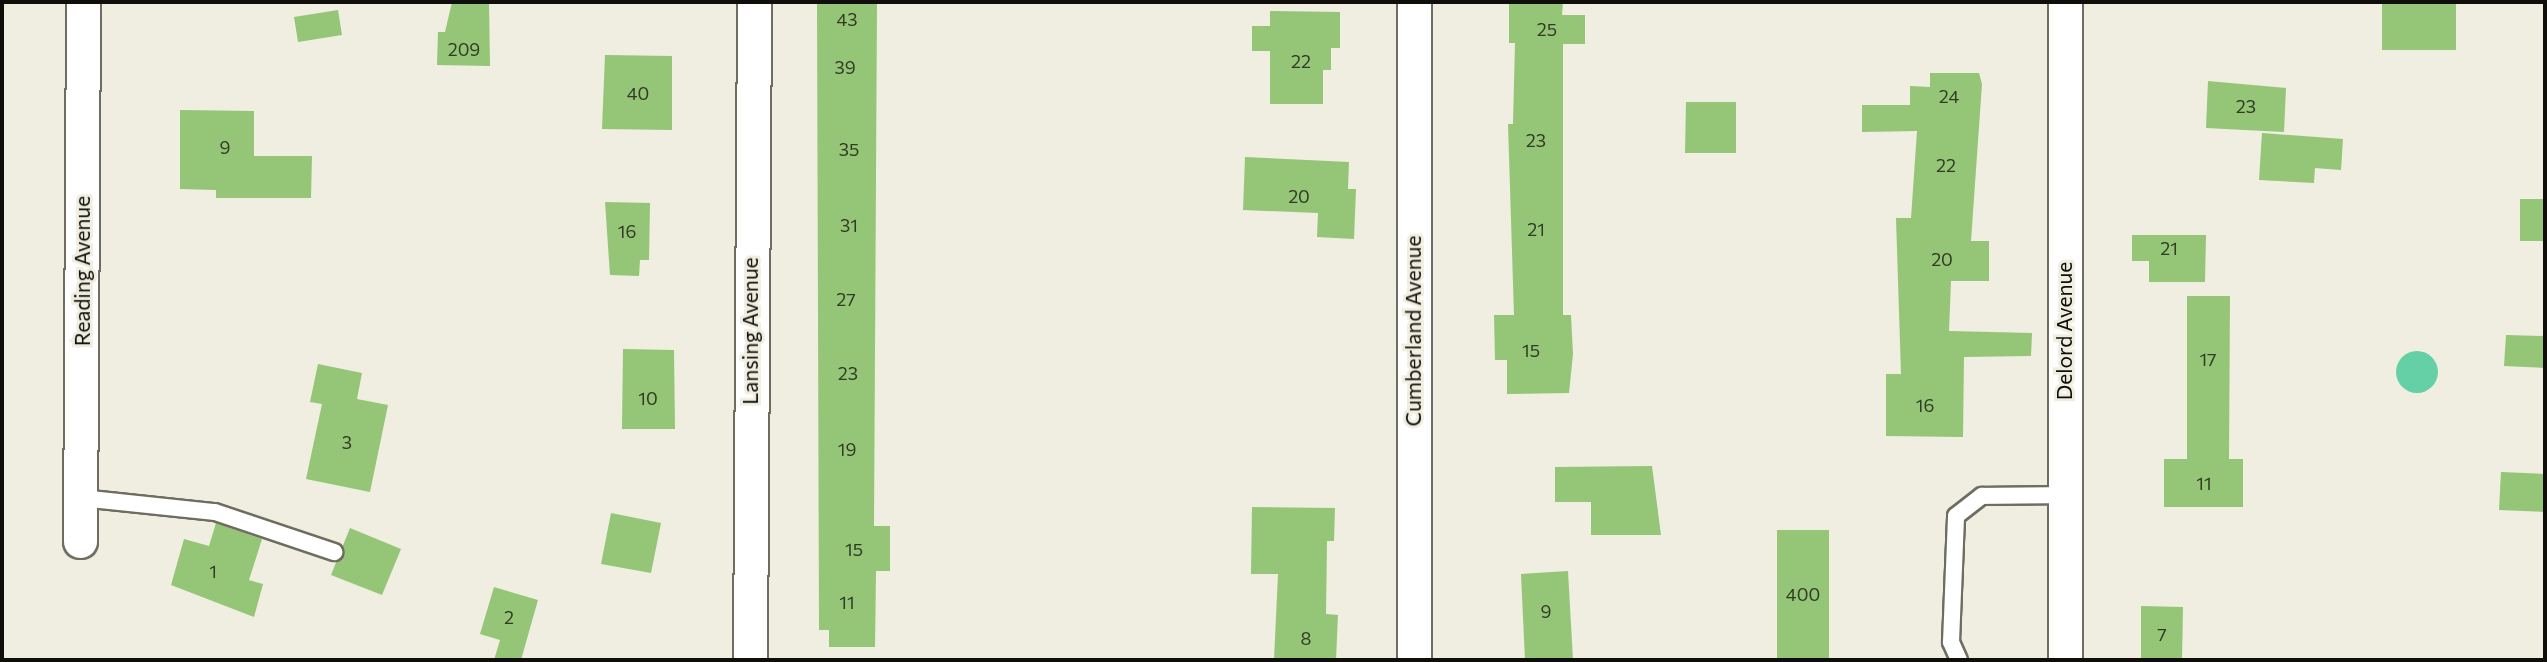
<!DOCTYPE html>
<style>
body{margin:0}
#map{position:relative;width:2547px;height:662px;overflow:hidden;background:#efeee0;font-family:Commissioner,sans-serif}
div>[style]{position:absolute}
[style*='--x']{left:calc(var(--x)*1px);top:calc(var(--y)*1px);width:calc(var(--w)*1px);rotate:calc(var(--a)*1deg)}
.water>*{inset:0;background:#65d0a6}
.round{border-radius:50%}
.building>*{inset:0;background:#95c576}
.roads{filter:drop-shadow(2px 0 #6e6d60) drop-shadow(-2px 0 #6e6d60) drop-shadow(0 2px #6e6d60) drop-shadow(0 -2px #6e6d60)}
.service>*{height:16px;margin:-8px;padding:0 8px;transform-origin:8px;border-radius:8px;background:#fff}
.minor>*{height:33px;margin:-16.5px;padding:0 16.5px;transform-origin:16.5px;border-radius:16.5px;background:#fff}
span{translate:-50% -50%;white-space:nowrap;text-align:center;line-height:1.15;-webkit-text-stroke:6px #efeee0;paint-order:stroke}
.number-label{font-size:18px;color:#303c25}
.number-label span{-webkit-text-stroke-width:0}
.street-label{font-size:21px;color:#0f0e0a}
.frame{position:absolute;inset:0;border:4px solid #0f0e0a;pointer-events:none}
</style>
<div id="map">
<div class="water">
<div class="round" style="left:2396px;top:351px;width:42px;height:42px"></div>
</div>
<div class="building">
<div style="clip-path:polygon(452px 2px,489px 2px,490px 66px,437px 65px,438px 32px,445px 32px)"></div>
<div style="clip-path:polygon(817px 2px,877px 2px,874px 526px,890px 526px,890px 571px,876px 571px,875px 647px,829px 647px,829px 630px,819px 630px)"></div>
<div style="clip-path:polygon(1509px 2px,1563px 2px,1562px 15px,1585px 15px,1585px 44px,1563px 44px,1563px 315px,1571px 315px,1573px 354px,1569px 393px,1507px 394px,1507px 360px,1495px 360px,1494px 315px,1514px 315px,1508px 124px,1513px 124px,1515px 43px,1509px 43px)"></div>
<div style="clip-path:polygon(2382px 2px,2456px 2px,2456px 50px,2382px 50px)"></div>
<div style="clip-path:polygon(338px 10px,342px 35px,298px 42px,294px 17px)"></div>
<div style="clip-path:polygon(1270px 11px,1340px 12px,1340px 48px,1331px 48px,1331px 70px,1323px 70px,1323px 104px,1270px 104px,1270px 51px,1252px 51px,1252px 26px,1270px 26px)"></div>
<div style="clip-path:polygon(605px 55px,672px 56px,672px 130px,602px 129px)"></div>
<div style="clip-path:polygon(1930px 73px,1979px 73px,1982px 84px,1971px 241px,1989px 241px,1989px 281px,1951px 281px,1949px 331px,2032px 333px,2031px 356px,1964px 357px,1963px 437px,1886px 436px,1886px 374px,1901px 374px,1896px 218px,1911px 218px,1917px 131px,1862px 132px,1862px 105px,1910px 105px,1910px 86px,1930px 87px)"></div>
<div style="clip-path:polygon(2208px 81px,2286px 88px,2284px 132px,2206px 128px)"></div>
<div style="clip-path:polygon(1686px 102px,1736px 102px,1736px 153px,1685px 153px)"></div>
<div style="clip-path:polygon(180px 110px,254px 111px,254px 156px,312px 156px,311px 198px,216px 198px,216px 190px,180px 189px)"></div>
<div style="clip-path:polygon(2262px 133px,2343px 139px,2341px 170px,2315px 168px,2314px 183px,2259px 180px)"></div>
<div style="clip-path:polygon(1245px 157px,1349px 162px,1348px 189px,1356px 189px,1354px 239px,1317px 237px,1318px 213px,1243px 210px)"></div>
<div style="clip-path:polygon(2520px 199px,2545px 199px,2545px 241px,2520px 241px)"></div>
<div style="clip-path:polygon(605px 202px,650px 203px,649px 260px,640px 260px,639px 276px,610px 275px)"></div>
<div style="clip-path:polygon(2132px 235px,2206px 235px,2205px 282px,2149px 282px,2149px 261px,2132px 261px)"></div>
<div style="clip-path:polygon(2187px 296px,2230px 296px,2229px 459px,2243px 459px,2243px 507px,2164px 507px,2164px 459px,2187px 459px)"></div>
<div style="clip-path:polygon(2506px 335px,2545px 336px,2545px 368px,2504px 366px)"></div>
<div style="clip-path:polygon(623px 349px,674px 350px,675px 429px,622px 429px)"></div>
<div style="clip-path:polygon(318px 364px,362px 373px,357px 399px,388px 405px,370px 492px,306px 479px,322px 404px,310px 402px)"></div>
<div style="clip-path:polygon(1652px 466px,1661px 535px,1591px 535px,1591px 502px,1555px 502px,1555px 467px)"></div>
<div style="clip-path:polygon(2501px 472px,2545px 474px,2545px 512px,2499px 510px)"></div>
<div style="clip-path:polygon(1252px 507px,1335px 508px,1334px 541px,1327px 541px,1326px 614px,1338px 615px,1336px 660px,1274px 660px,1278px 574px,1251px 574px)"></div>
<div style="clip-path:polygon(611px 513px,661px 523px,651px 573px,601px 564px)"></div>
<div style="clip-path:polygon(216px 523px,262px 539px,249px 580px,263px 584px,254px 617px,171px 585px,184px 539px,209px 546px)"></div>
<div style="clip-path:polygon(350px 528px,401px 549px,382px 595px,331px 575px)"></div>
<div style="clip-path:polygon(1777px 530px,1829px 530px,1829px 658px,1777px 658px)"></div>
<div style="clip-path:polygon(1568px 571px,1573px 660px,1525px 660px,1521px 574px)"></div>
<div style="clip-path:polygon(494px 587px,538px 600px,521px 660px,494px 660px,500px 640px,480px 634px)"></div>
<div style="clip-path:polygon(2141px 606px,2183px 607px,2182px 660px,2141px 660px)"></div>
</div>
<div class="roads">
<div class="service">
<div style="--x:81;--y:498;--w:135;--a:6"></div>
<div style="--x:215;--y:512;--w:126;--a:18.6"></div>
<div style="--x:1959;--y:660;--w:20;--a:-114"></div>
<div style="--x:1951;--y:642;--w:126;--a:-87.7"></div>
<div style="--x:1956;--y:516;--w:33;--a:-38"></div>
<div style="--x:1982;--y:496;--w:83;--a:-0.7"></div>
</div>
<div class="minor">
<div style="--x:80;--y:541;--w:539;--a:-89.68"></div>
<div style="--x:750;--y:660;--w:658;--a:-89.65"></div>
<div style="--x:1414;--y:660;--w:658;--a:-90"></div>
<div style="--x:2065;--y:660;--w:658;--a:-90"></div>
</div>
</div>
<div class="number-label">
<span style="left:847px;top:19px">43</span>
<span style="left:1547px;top:29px">25</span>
<span style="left:464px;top:49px">209</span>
<span style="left:1301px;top:61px">22</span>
<span style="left:845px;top:67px">39</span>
<span style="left:638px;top:93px">40</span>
<span style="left:1949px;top:96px">24</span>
<span style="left:2246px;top:106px">23</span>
<span style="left:1536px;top:140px">23</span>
<span style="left:225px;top:147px">9</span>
<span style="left:849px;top:149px">35</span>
<span style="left:1946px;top:165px">22</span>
<span style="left:1299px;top:196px">20</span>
<span style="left:849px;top:225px">31</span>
<span style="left:1536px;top:229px">21</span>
<span style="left:627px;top:231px">16</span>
<span style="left:2169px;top:248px">21</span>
<span style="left:1942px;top:259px">20</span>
<span style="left:846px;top:299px">27</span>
<span style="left:1531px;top:350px">15</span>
<span style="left:2208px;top:359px">17</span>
<span style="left:848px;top:373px">23</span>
<span style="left:648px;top:398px">10</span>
<span style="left:1925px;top:405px">16</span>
<span style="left:347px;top:442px">3</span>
<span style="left:847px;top:449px">19</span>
<span style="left:2204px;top:483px">11</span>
<span style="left:854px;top:549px">15</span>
<span style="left:213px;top:571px">1</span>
<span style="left:1803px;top:594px">400</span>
<span style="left:847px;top:602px">11</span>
<span style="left:1546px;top:611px">9</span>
<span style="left:509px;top:617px">2</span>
<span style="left:2162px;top:634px">7</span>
<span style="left:1306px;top:638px">8</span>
</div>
<div class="street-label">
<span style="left:82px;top:271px;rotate:-90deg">Reading Avenue</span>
<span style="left:750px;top:331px;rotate:-90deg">Lansing Avenue</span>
<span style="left:1413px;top:331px;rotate:-90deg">Cumberland Avenue</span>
<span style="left:2064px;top:331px;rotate:-90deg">Delord Avenue</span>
</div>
<div class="frame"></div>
</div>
